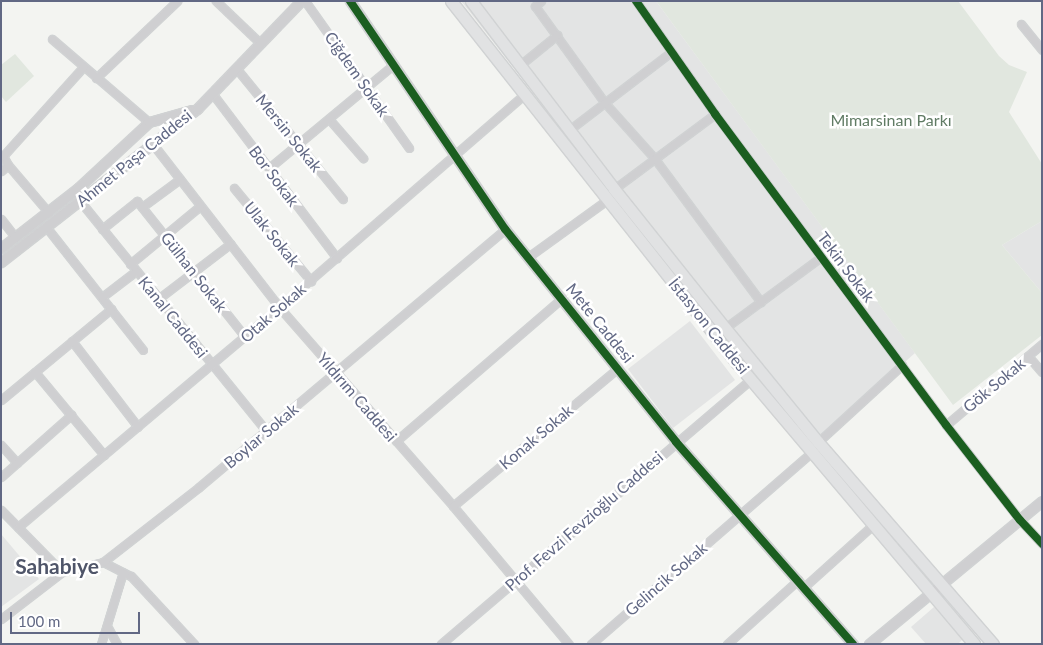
<!DOCTYPE html>
<meta charset="utf-8">
<style>
body{margin:0}
#map{position:relative;width:1043px;height:645px;overflow:hidden;background:#f3f4f1;font-family:Lato,sans-serif}
div>[style]{position:absolute}
[style*='--x']{left:calc(var(--x)*1px);top:calc(var(--y)*1px);width:calc(var(--w)*1px);rotate:calc(var(--a)*1deg)}
.built>*{inset:0;background:#e3e4e4}
.green>*{inset:0;background:#e1e7df}
.roads{filter:drop-shadow(1px 0 #d0d2d3) drop-shadow(-1px 0 #d0d2d3) drop-shadow(0 1px #d0d2d3) drop-shadow(0 -1px #d0d2d3)}
.minor>*{height:7px;margin:-3.5px;padding:0 3.5px;transform-origin:3.5px;border-radius:3.5px;background:#cfcfd1}
.tertiary>*{height:9px;margin:-4.5px;padding:0 4.5px;transform-origin:4.5px;border-radius:4.5px;background:#cfcfd1}
.primary>*{height:11px;margin:-5.5px;padding:0 5.5px;transform-origin:5.5px;border-radius:5.5px;background:#e1e2e3}
.cycleway>*{height:8px;margin:-4px;padding:0 4px;transform-origin:4px;border-radius:4px;background:#1b5e20}
span{translate:-50% -50%;white-space:nowrap;text-align:center;line-height:1.15;-webkit-text-stroke:5px #fff;paint-order:stroke}
.street-label{font-size:16px;color:#616884}
.park-label{font-size:16px;color:#607b64}
.district-label{font-size:21px;color:#4f5569;font-weight:700}
.frame{position:absolute;inset:0;border:2px solid #616884;pointer-events:none}
.scale{position:absolute;left:10px;top:612px;width:130px;height:22px;box-sizing:border-box;border:2px solid #616884;border-top:0;padding-left:6px;font-size:15px;line-height:18px;white-space:nowrap;color:#616884;-webkit-text-stroke:4px #fff;paint-order:stroke}
</style>
<div id="map">
<div class="built">
<div style="clip-path:polygon(461px 1px,656px 1px,915px 353px,813px 444px,730px 344px)"></div>
<div style="clip-path:polygon(1042px 221px,1042px 293px,1002px 245px)"></div>
<div style="clip-path:polygon(690px 321px,735px 380px,673px 428px,628px 369px)"></div>
<div style="clip-path:polygon(1px 534px,39px 579px,1px 607px)"></div>
<div style="clip-path:polygon(934px 607px,963px 639px,958px 644px,926px 644px,911px 627px)"></div>
</div>
<div class="green">
<div style="clip-path:polygon(656px 1px,958px 1px,999px 56px,1009px 65px,1027px 72px,1009px 112px,1042px 164px,1042px 221px,1002px 245px,1042px 293px,1042px 335px,953px 405px)"></div>
<div style="clip-path:polygon(15px 54px,34px 76px,6px 102px,1px 96px,1px 65px)"></div>
</div>
<div class="roads">
<div class="minor">
<div style="--x:216;--y:1;--w:61;--a:43.7"></div>
<div style="--x:305;--y:1;--w:180;--a:54.7"></div>
<div style="--x:541;--y:1;--w:8;--a:140"></div>
<div style="--x:535;--y:6;--w:120;--a:54.2"></div>
<div style="--x:605;--y:103;--w:75;--a:48.2"></div>
<div style="--x:655;--y:159;--w:178;--a:53.5"></div>
<div style="--x:636;--y:1;--w:138;--a:55"></div>
<div style="--x:715;--y:114;--w:387;--a:53.4"></div>
<div style="--x:946;--y:425;--w:120;--a:52.1"></div>
<div style="--x:1020;--y:520;--w:33;--a:47"></div>
<div style="--x:1021;--y:24;--w:33;--a:51"></div>
<div style="--x:52;--y:39;--w:128;--a:40.6"></div>
<div style="--x:520;--y:65;--w:48;--a:-39"></div>
<div style="--x:236;--y:68;--w:169;--a:50.8"></div>
<div style="--x:96;--y:78;--w:112;--a:-43.5"></div>
<div style="--x:212;--y:93;--w:207;--a:52.9"></div>
<div style="--x:329;--y:119;--w:52;--a:48.9"></div>
<div style="--x:569;--y:130;--w:128;--a:-37.4"></div>
<div style="--x:152;--y:143;--w:207;--a:52.2"></div>
<div style="--x:279;--y:307;--w:264;--a:48.8"></div>
<div style="--x:453;--y:506;--w:180;--a:50"></div>
<div style="--x:269;--y:168;--w:161;--a:-39.7"></div>
<div style="--x:1;--y:171;--w:9;--a:-41"></div>
<div style="--x:234;--y:188;--w:121;--a:50.4"></div>
<div style="--x:614;--y:189;--w:126;--a:-36.6"></div>
<div style="--x:80;--y:201;--w:297;--a:51"></div>
<div style="--x:142;--y:207;--w:47;--a:-36.4"></div>
<div style="--x:49;--y:213;--w:63;--a:-130.5"></div>
<div style="--x:8;--y:165;--w:10;--a:-119"></div>
<div style="--x:3;--y:156;--w:120;--a:-48"></div>
<div style="--x:1;--y:219;--w:24;--a:52"></div>
<div style="--x:47;--y:228;--w:155;--a:51.8"></div>
<div style="--x:102;--y:229;--w:45;--a:-38.7"></div>
<div style="--x:137;--y:201;--w:174;--a:51.5"></div>
<div style="--x:528;--y:257;--w:97;--a:-35.8"></div>
<div style="--x:130;--y:264;--w:91;--a:-39.6"></div>
<div style="--x:102;--y:297;--w:43;--a:-37.4"></div>
<div style="--x:158;--y:299;--w:91;--a:-37.4"></div>
<div style="--x:725;--y:328;--w:119;--a:-36.5"></div>
<div style="--x:72;--y:341;--w:108;--a:52.5"></div>
<div style="--x:1028;--y:356;--w:21;--a:49"></div>
<div style="--x:35;--y:372;--w:108;--a:50.3"></div>
<div style="--x:1;--y:400;--w:143;--a:-39.6"></div>
<div style="--x:946;--y:425;--w:126;--a:-40.2"></div>
<div style="--x:396;--y:441;--w:219;--a:-40.7"></div>
<div style="--x:818;--y:442;--w:114;--a:-42.5"></div>
<div style="--x:1;--y:445;--w:24;--a:48"></div>
<div style="--x:1;--y:477;--w:94;--a:-41.5"></div>
<div style="--x:453;--y:506;--w:215;--a:-39.9"></div>
<div style="--x:1;--y:510;--w:87;--a:45.5"></div>
<div style="--x:18;--y:527;--w:341;--a:-40.1"></div>
<div style="--x:279;--y:307;--w:325;--a:-40.9"></div>
<div style="--x:103;--y:562;--w:31;--a:27"></div>
<div style="--x:131;--y:576;--w:93;--a:47.2"></div>
<div style="--x:804;--y:587;--w:94;--a:-42"></div>
<div style="--x:1;--y:619;--w:77;--a:-37.6"></div>
<div style="--x:62;--y:572;--w:42;--a:-13.7"></div>
<div style="--x:103;--y:562;--w:122;--a:-38"></div>
<div style="--x:199;--y:487;--w:400;--a:-40.1"></div>
<div style="--x:107;--y:626;--w:21;--a:61"></div>
<div style="--x:101;--y:644;--w:75;--a:-73"></div>
<div style="--x:441;--y:644;--w:408;--a:-40.5"></div>
<div style="--x:591;--y:644;--w:291;--a:-41"></div>
<div style="--x:727;--y:644;--w:96;--a:-42"></div>
</div>
<div class="tertiary">
<div style="--x:350;--y:1;--w:276;--a:55.8"></div>
<div style="--x:505;--y:229;--w:273;--a:51.2"></div>
<div style="--x:676;--y:442;--w:269;--a:48.8"></div>
<div style="--x:1;--y:248;--w:98;--a:-37.9"></div>
<div style="--x:78;--y:188;--w:97;--a:-42.9"></div>
<div style="--x:149;--y:122;--w:45;--a:-15.6"></div>
<div style="--x:1;--y:262;--w:249;--a:-38"></div>
<div style="--x:197;--y:109;--w:150;--a:-46.1"></div>
<div style="--x:869;--y:644;--w:224;--a:-39.6"></div>
</div>
<div class="primary">
<div style="--x:451;--y:1;--w:460;--a:51.7"></div>
<div style="--x:736;--y:362;--w:369;--a:49.8"></div>
<div style="--x:471;--y:1;--w:236;--a:52.7"></div>
<div style="--x:614;--y:189;--w:178;--a:51.4"></div>
<div style="--x:725;--y:328;--w:147;--a:50.8"></div>
<div style="--x:818;--y:442;--w:267;--a:49.1"></div>
</div>
</div>
<div class="cycleway">
<div style="--x:350;--y:1;--w:276;--a:55.8"></div>
<div style="--x:505;--y:229;--w:273;--a:51.2"></div>
<div style="--x:676;--y:442;--w:269;--a:48.8"></div>
<div style="--x:636;--y:1;--w:138;--a:55"></div>
<div style="--x:715;--y:114;--w:387;--a:53.4"></div>
<div style="--x:946;--y:425;--w:120;--a:52.1"></div>
<div style="--x:1020;--y:520;--w:33;--a:47"></div>
</div>
<div class="street-label">
<span style="left:357px;top:74px;rotate:55deg">Ciğdem Sokak</span>
<span style="left:289px;top:133px;rotate:51deg">Mersin Sokak</span>
<span style="left:134px;top:158px;rotate:-39deg">Ahmet Paşa Caddesi</span>
<span style="left:274px;top:176px;rotate:53deg">Bor Sokak</span>
<span style="left:272px;top:234px;rotate:51deg">Ulak Sokak</span>
<span style="left:846px;top:267px;rotate:53deg">Tekin Sokak</span>
<span style="left:194px;top:272px;rotate:52deg">Gülhan Sokak</span>
<span style="left:273px;top:313px;rotate:-41deg">Otak Sokak</span>
<span style="left:173px;top:317px;rotate:51deg">Kanal Caddesi</span>
<span style="left:600px;top:323px;rotate:51deg">Mete Caddesi</span>
<span style="left:709px;top:326px;rotate:51deg">İstasyon Caddesi</span>
<span style="left:994px;top:385px;rotate:-40deg">Gök Sokak</span>
<span style="left:357px;top:397px;rotate:49deg">Yıldırım Caddesi</span>
<span style="left:261px;top:436px;rotate:-40deg">Boylar Sokak</span>
<span style="left:536px;top:437px;rotate:-40deg">Konak Sokak</span>
<span style="left:584px;top:521px;rotate:-41deg">Prof. Fevzi Fevzioğlu Caddesi</span>
<span style="left:666px;top:579px;rotate:-41deg">Gelincik Sokak</span>
</div>
<div class="park-label">
<span style="left:891px;top:120px">Mimarsinan Parkı</span>
</div>
<div class="district-label">
<span style="left:57px;top:566px">Sahabiye</span>
</div>
<div class="frame"></div>
<div class="scale">100 m</div>
</div>
